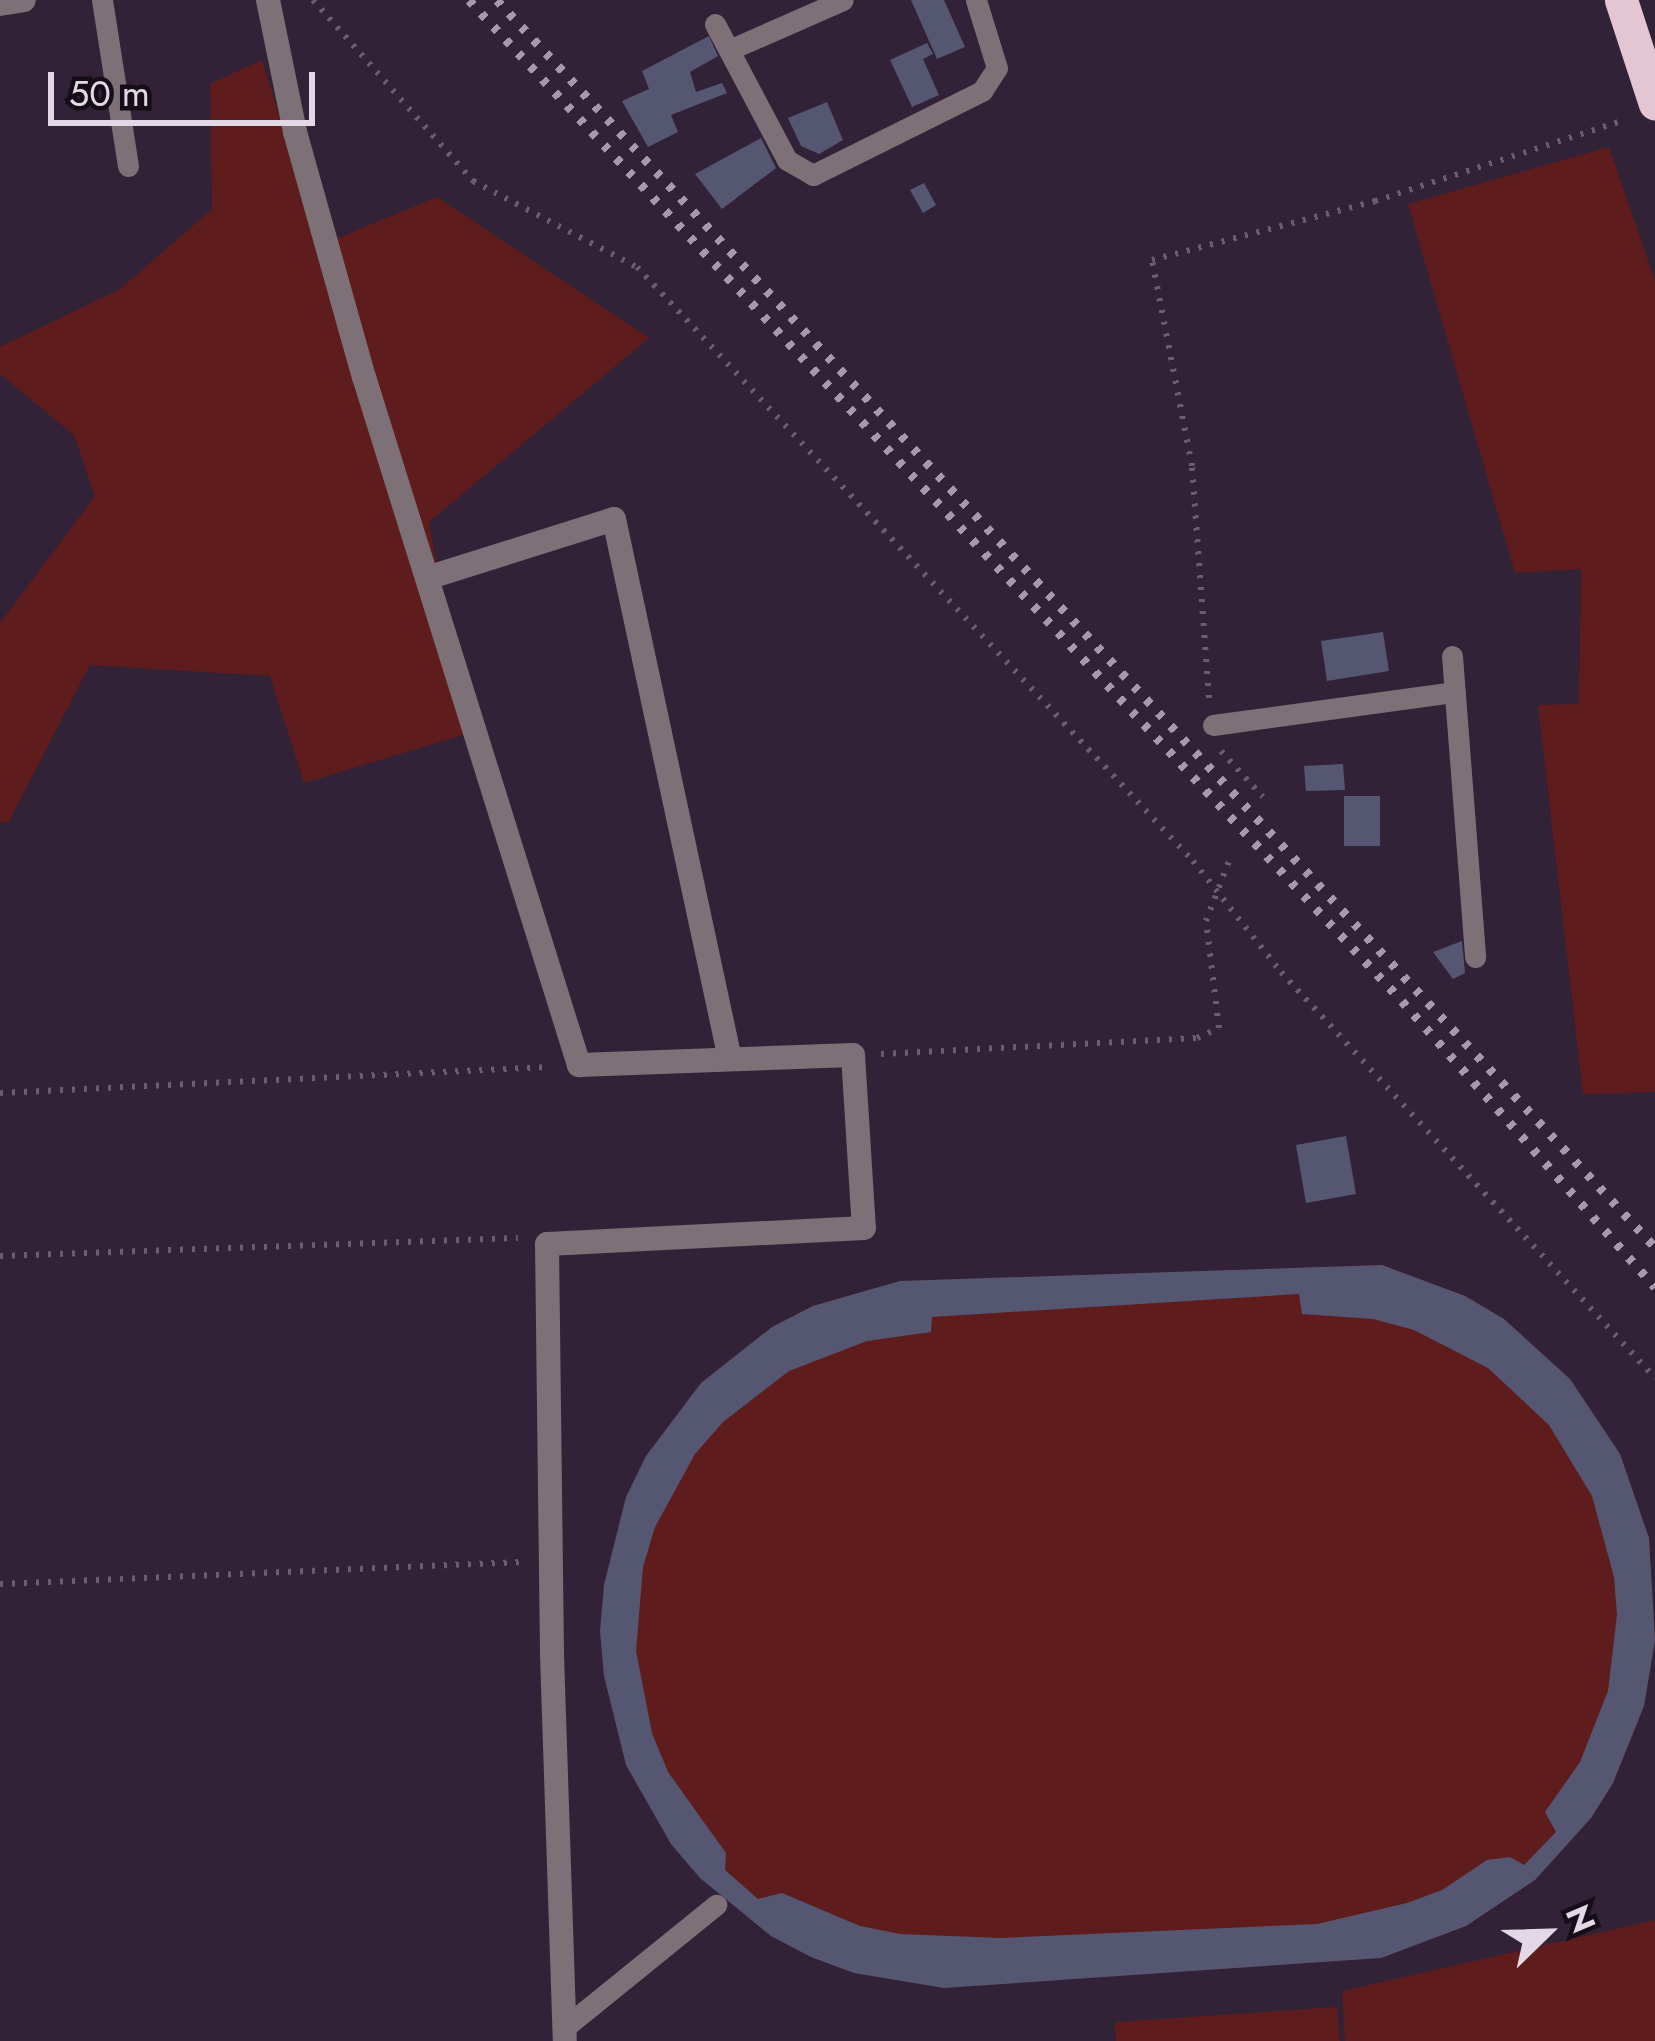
<!DOCTYPE html>
<style>
body{margin:0}
#map{position:relative;width:1655px;height:2041px;overflow:hidden;background:#312237;font-family:Jost,sans-serif}
div>[style]{position:absolute}
[style*='--x']{left:calc(var(--x)*1px);top:calc(var(--y)*1px);width:calc(var(--w)*1px);rotate:calc(var(--a)*1deg)}
.green>*{inset:0;background:#5f1c1d}
.building>*{inset:0;background:#555772}
.path>*{height:6px;margin-top:-3px;transform-origin:0;background:repeating-linear-gradient(90deg,#6b5d70 0 3px,transparent 0 12px)}
.service>*{height:21px;margin:-10.5px;padding:0 10.5px;transform-origin:10.5px;border-radius:10.5px;background:#7d7076}
.minor>*{height:24px;margin:-12px;padding:0 12px;transform-origin:12px;border-radius:12px;background:#7d7076}
.tertiary>*{height:24px;margin:-12px;padding:0 12px;transform-origin:12px;border-radius:12px;background:#7d7076}
.trunk>*{height:33px;margin:-16.5px;padding:0 16.5px;transform-origin:16.5px;border-radius:16.5px;background:#e4c5d2}
.rail>*{height:9px;margin-top:-4.5px;transform-origin:0;background:repeating-linear-gradient(90deg,#a69aaa 0 6px,transparent 0 18px)}
span{translate:-50% -50%;white-space:nowrap;text-align:center;line-height:1.15;-webkit-text-stroke:10px #150e18;paint-order:stroke}
.north{position:absolute;left:1487px;top:1873px;width:120px;height:120px;-webkit-text-stroke:9px #150e18;paint-order:stroke;rotate:67deg;font-size:33px;font-weight:700;line-height:48px;text-align:center;color:#e2d8e6}
.north::after{content:'';display:block;margin:auto;width:42px;height:54px;background:#e2d8e6;clip-path:polygon(50% 0,100% 100%,50% 72%,0 100%)}
.scale{position:absolute;left:48px;top:72px;width:267px;height:54px;box-sizing:border-box;border:6px solid #e2d8e6;border-top:0;padding-left:15px;font-size:36px;line-height:42px;white-space:nowrap;color:#e2d8e6;-webkit-text-stroke:9px #150e18;paint-order:stroke}
</style>
<div id="map">
<div class="green">
<div style="clip-path:polygon(262px 60px,319px 246px,437px 197px,649px 338px,429px 522px,466px 734px,304px 783px,270px 676px,90px 665px,9px 821px,0 823px,0 623px,95px 496px,74px 435px,0 374px,0 347px,120px 289px,212px 209px,210px 84px)"></div>
<div style="clip-path:polygon(1609px 147px,1655px 281px,1655px 1092px,1583px 1094px,1538px 705px,1579px 704px,1581px 569px,1515px 573px,1408px 204px)"></div>
<div style="clip-path:polygon(1382px 1265px,1465px 1296px,1504px 1319px,1570px 1379px,1620px 1454px,1649px 1538px,1655px 1640px,1644px 1706px,1613px 1783px,1591px 1818px,1535px 1880px,1466px 1926px,1381px 1958px,944px 1988px,854px 1973px,811px 1957px,771px 1936px,700px 1878px,671px 1844px,626px 1765px,604px 1676px,600px 1631px,604px 1585px,626px 1497px,646px 1456px,701px 1383px,772px 1327px,812px 1306px,900px 1281px)"></div>
<div style="clip-path:polygon(1655px 1920px,1655px 2041px,1345px 2041px,1342px 1991px)"></div>
<div style="clip-path:polygon(1337px 2007px,1340px 2041px,1116px 2041px,1115px 2022px)"></div>
</div>
<div class="building">
<div style="clip-path:polygon(911px 0,944px 0,965px 47px,937px 59px)"></div>
<div style="clip-path:polygon(709px 36px,718px 56px,690px 72px,696px 92px,722px 83px,727px 93px,671px 115px,678px 132px,648px 147px,622px 101px,649px 89px,642px 71px)"></div>
<div style="clip-path:polygon(927px 43px,933px 54px,923px 59px,939px 95px,912px 107px,890px 60px)"></div>
<div style="clip-path:polygon(827px 102px,843px 140px,819px 154px,801px 146px,788px 118px)"></div>
<div style="clip-path:polygon(761px 138px,776px 168px,722px 209px,695px 174px)"></div>
<div style="clip-path:polygon(924px 183px,936px 205px,923px 213px,910px 190px)"></div>
<div style="clip-path:polygon(1383px 632px,1389px 671px,1327px 681px,1321px 641px)"></div>
<div style="clip-path:polygon(1343px 764px,1345px 790px,1306px 791px,1304px 766px)"></div>
<div style="clip-path:polygon(1344px 796px,1380px 796px,1380px 846px,1344px 846px)"></div>
<div style="clip-path:polygon(1462px 941px,1465px 973px,1453px 979px,1433px 952px)"></div>
<div style="clip-path:polygon(1346px 1136px,1356px 1194px,1306px 1203px,1296px 1145px)"></div>
<div style="clip-path:polygon(evenodd,1382px 1265px,1465px 1296px,1504px 1319px,1570px 1379px,1620px 1454px,1649px 1538px,1655px 1640px,1644px 1706px,1613px 1783px,1591px 1818px,1535px 1880px,1466px 1926px,1381px 1958px,944px 1988px,854px 1973px,811px 1957px,771px 1936px,700px 1878px,671px 1844px,626px 1765px,604px 1676px,600px 1631px,604px 1585px,626px 1497px,646px 1456px,701px 1383px,772px 1327px,813px 1306px,900px 1281px,1382px 1265px,1299px 1294px,1302px 1314px,1373px 1319px,1414px 1330px,1488px 1368px,1549px 1425px,1592px 1496px,1614px 1577px,1617px 1615px,1608px 1691px,1580px 1762px,1545px 1812px,1556px 1832px,1524px 1865px,1510px 1857px,1487px 1860px,1442px 1890px,1407px 1903px,1317px 1924px,1001px 1938px,900px 1934px,860px 1926px,782px 1893px,758px 1899px,725px 1870px,726px 1853px,668px 1772px,652px 1733px,636px 1651px,643px 1567px,655px 1527px,695px 1454px,723px 1422px,789px 1371px,867px 1341px,931px 1332px,932px 1317px,1299px 1294px)"></div>
</div>
<div class="path">
<div style="--x:313;--y:0;--w:242;--a:48.5"></div>
<div style="--x:473;--y:181;--w:185;--a:27.7"></div>
<div style="--x:637;--y:267;--w:814;--a:46.89"></div>
<div style="--x:1193;--y:861;--w:142;--a:51.6"></div>
<div style="--x:1281;--y:972;--w:552;--a:47.35"></div>
<div style="--x:1209;--y:698;--w:233;--a:-94.2"></div>
<div style="--x:1192;--y:466;--w:210;--a:-101"></div>
<div style="--x:1152;--y:260;--w:231;--a:-14.8"></div>
<div style="--x:1375;--y:201;--w:262;--a:-18"></div>
<div style="--x:1221;--y:751;--w:62;--a:47.6"></div>
<div style="--x:881;--y:1054;--w:316;--a:-2.9"></div>
<div style="--x:1197;--y:1038;--w:24;--a:-24"></div>
<div style="--x:1219;--y:1028;--w:108;--a:-96.9"></div>
<div style="--x:1206;--y:921;--w:70;--a:-69"></div>
<div style="--x:0;--y:1093;--w:549;--a:-2.72"></div>
<div style="--x:0;--y:1256;--w:518;--a:-1.99"></div>
<div style="--x:0;--y:1584;--w:523;--a:-2.41"></div>
</div>
<div class="service">
<div style="--x:102;--y:0;--w:168;--a:81.1"></div>
<div style="--x:715;--y:24;--w:154;--a:62.1"></div>
<div style="--x:787;--y:160;--w:30;--a:30"></div>
<div style="--x:813;--y:175;--w:189;--a:-26.4"></div>
<div style="--x:982;--y:91;--w:27;--a:-57"></div>
<div style="--x:997;--y:68;--w:71;--a:-107.2"></div>
<div style="--x:729;--y:50;--w:124;--a:-23.7"></div>
<div style="--x:1452;--y:656;--w:302;--a:85.6"></div>
<div style="--x:1213;--y:725;--w:244;--a:-7.8"></div>
<div style="--x:564;--y:2028;--w:196;--a:-39"></div>
</div>
<div class="minor">
<div style="--x:268;--y:0;--w:135;--a:78.4"></div>
<div style="--x:295;--y:132;--w:255;--a:74.3"></div>
<div style="--x:364;--y:377;--w:721;--a:72.65"></div>
<div style="--x:579;--y:1065;--w:274;--a:-2.1"></div>
<div style="--x:853;--y:1055;--w:173;--a:86.4"></div>
<div style="--x:864;--y:1228;--w:317;--a:177.1"></div>
<div style="--x:547;--y:1244;--w:411;--a:89.3"></div>
<div style="--x:552;--y:1655;--w:386;--a:88.1"></div>
<div style="--x:427;--y:578;--w:196;--a:-17.5"></div>
<div style="--x:614;--y:519;--w:552;--a:77.88"></div>
</div>
<div class="tertiary">
<div style="--x:0;--y:4;--w:24;--a:-9"></div>
</div>
<div class="trunk">
<div style="--x:1621;--y:0;--w:109;--a:71.9"></div>
</div>
<div class="rail">
<div style="--x:469;--y:0;--w:1368;--a:47.01"></div>
<div style="--x:1402;--y:1001;--w:382;--a:48.5"></div>
<div style="--x:497;--y:0;--w:1702;--a:47.12"></div>
</div>
<div class="north">N</div>
<div class="scale">50 m</div>
</div>
